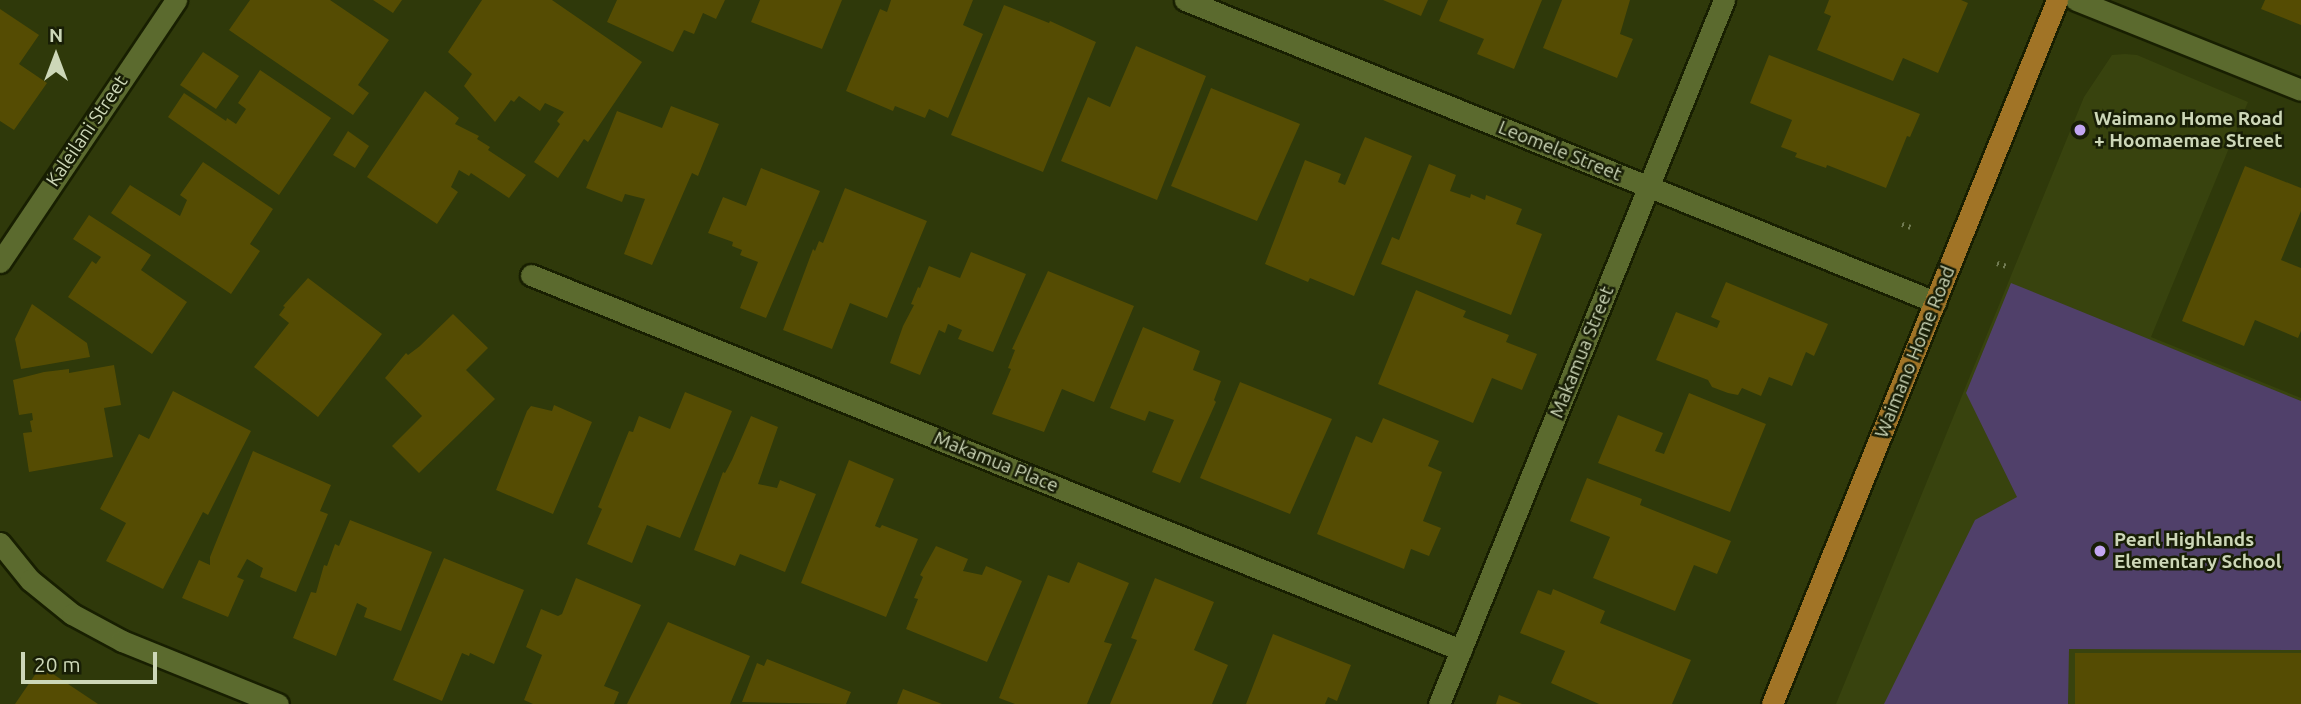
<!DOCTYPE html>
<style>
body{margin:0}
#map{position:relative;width:2301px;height:704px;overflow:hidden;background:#2f390a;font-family:Ubuntu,sans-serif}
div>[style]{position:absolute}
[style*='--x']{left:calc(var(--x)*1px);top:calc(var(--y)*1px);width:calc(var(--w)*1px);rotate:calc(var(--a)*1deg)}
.built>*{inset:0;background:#38430e}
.green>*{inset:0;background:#50406a}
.building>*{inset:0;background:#554c03}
.path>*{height:4.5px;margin-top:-2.25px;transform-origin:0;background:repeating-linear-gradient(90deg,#717b53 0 2px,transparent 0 7px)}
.roads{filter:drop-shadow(2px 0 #181f01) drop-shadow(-2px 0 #181f01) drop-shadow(0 2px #181f01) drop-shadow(0 -2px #181f01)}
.minor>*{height:21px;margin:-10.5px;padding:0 10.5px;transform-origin:10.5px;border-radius:10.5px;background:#5b6a2e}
.major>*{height:21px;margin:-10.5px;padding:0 10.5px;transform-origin:10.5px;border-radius:10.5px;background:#a17426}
.dots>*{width:19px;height:19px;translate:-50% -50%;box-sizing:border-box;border:4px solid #181e06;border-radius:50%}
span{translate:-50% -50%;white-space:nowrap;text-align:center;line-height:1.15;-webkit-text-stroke:5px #181e06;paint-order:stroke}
.poi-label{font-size:19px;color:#cdd7b8;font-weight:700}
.left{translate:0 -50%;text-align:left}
.street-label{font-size:19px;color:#cdd7b8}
.north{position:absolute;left:21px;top:21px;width:70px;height:70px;-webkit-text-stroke:5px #181e06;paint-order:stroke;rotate:0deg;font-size:19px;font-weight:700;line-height:28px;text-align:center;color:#cdd7b8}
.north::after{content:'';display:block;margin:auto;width:24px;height:32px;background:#cdd7b8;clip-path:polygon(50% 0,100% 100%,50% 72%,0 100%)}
.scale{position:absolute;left:21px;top:652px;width:136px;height:32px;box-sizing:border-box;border:4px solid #cdd7b8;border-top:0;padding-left:9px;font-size:21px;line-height:24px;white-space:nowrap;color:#cdd7b8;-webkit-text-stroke:5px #181e06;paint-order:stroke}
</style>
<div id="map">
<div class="built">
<div style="clip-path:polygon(2125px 54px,2137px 55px,2248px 102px,2151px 337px,2301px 398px,2301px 704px,1836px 704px,2084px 97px,2112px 55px)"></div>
</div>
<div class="green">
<div style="clip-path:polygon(2011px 283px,2301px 401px,2301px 650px,2069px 649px,2068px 704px,1884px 704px,1975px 520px,2017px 497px,1966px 393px)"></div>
</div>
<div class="building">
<div style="clip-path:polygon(250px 0,330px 0,389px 40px,358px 85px,369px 93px,353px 115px,229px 30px)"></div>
<div style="clip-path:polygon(373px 0,402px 0,393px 13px)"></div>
<div style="clip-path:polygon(482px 0,552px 0,642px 62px,588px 142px,584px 139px,558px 178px,534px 162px,560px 124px,557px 121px,564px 112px,545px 103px,540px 111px,519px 96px,514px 102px,511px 100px,495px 122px,464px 86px,472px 74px,448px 52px)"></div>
<div style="clip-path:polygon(617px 0,725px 0,716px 19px,703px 13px,694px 34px,684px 30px,673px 52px,607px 22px)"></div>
<div style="clip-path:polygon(760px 0,842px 0,822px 49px,751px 22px)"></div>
<div style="clip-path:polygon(891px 0,973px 0,963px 25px,983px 34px,948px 118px,929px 109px,925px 118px,895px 106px,893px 111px,846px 91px,880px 9px,887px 12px)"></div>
<div style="clip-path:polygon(1383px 0,1428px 0,1421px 16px)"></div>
<div style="clip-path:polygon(1448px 0,1542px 0,1514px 69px,1477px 54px,1484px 39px,1439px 21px)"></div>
<div style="clip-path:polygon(1562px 0,1630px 0,1620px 34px,1633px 39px,1617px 78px,1543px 48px)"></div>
<div style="clip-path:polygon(1829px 0,1961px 0,1968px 3px,1938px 73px,1903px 58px,1893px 81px,1817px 50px,1831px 16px,1824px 13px)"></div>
<div style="clip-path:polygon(2265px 0,2301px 0,2301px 25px,2261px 9px)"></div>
<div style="clip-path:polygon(1004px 5px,1049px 23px,1050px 21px,1096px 42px,1043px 172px,951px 135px)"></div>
<div style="clip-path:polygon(0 9px,39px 35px,19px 64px,47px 83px,14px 130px,0 121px)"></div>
<div style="clip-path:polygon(1136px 46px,1206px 76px,1157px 200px,1061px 161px,1088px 97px,1110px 107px)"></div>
<div style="clip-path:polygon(203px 52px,239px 76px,216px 109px,180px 85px)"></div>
<div style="clip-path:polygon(1769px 55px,1920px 114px,1910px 137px,1907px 136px,1886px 188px,1827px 165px,1826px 168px,1795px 157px,1797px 153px,1781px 147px,1792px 120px,1750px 103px)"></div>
<div style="clip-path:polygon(260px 70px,331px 118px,279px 195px,168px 117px,184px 93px,226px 121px,227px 118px,236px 124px,246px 109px,238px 103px)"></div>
<div style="clip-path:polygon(1211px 88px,1300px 124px,1257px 221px,1171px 186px)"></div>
<div style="clip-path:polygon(425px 91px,459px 118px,455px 124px,479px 136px,477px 139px,490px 147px,488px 150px,526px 175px,509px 198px,471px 173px,469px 176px,459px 170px,451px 187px,458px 192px,437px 224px,367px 177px)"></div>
<div style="clip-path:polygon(671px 106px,719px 124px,698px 176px,692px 173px,652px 265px,624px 254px,645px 199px,625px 194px,622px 202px,586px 188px,617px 111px,662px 128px)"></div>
<div style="clip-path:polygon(348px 131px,369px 146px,355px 168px,333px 155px)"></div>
<div style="clip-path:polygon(1365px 137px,1412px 156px,1354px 296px,1310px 278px,1308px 282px,1265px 264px,1305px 160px,1341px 174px,1338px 182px,1345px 185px)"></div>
<div style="clip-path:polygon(203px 162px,273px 209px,250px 244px,260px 251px,231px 294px,111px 213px,130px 185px,180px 216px,187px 200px,180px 195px)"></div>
<div style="clip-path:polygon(1429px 164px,1456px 175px,1450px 191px,1470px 198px,1471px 194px,1485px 200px,1486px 195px,1522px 209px,1516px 224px,1542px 234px,1511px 315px,1381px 264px,1392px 237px,1399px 240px)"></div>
<div style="clip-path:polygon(2245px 166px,2301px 188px,2301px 211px,2281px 260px,2301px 268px,2301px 331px,2298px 338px,2255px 320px,2244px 346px,2182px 321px)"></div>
<div style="clip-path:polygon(761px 168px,820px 191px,766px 318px,740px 308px,758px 262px,740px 255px,742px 250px,732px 246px,733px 242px,708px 233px,723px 197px,746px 206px)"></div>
<div style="clip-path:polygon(845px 188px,927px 221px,887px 318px,850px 303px,832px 349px,783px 330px,813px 249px,815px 251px,819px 241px,823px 243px)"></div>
<div style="clip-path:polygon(89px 215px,151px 255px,141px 270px,187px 302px,152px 354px,68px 297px,92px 261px,96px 264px,101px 257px,73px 239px)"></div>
<div style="clip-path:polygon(971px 252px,1026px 274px,993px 352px,958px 339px,962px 330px,948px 324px,945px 333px,939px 330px,920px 375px,890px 363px,903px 326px,914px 305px,911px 304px,918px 287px,920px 288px,929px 266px,960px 278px)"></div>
<div style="clip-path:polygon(1048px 271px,1134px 306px,1094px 402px,1062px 389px,1044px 432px,992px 414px,1011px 369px,1008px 368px,1015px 350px,1012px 349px)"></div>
<div style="clip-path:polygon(308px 278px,382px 334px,318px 417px,254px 367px,289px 323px,279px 315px,285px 307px,283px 306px)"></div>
<div style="clip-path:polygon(1726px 282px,1828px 324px,1814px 356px,1806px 352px,1792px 386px,1769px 377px,1761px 396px,1742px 388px,1738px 395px,1728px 393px,1712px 387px,1708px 380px,1656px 360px,1676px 312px,1717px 328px,1720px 321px,1711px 317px)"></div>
<div style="clip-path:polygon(1416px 290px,1466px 311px,1463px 317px,1509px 335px,1506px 342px,1537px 354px,1522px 390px,1492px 378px,1473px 423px,1378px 384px)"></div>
<div style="clip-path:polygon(32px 304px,87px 343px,90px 357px,21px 369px,15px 339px)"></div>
<div style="clip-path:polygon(453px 314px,488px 348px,466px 370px,495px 399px,419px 473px,392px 446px,422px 416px,385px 378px,406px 353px,408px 355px,420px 346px)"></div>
<div style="clip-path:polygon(1143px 327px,1200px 351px,1193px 370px,1221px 381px,1214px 400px,1216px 402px,1180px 483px,1152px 472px,1174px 420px,1149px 411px,1145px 421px,1110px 408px)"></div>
<div style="clip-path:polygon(114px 365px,121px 405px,104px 408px,113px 457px,29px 472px,23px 433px,32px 432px,30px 421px,33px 420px,32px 413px,19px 415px,13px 380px,44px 372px,69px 369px,69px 373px)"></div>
<div style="clip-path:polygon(1240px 382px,1332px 419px,1290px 514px,1200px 478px)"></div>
<div style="clip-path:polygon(173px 391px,251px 431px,208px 515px,203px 512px,163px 589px,106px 561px,126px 523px,100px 509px,139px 434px,149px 439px)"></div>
<div style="clip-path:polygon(685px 392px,732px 411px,680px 538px,647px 525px,632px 563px,587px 544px,602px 509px,598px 507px,629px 431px,633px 432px,639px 416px,670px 429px)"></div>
<div style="clip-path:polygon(1689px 393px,1766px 424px,1730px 512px,1598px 463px,1618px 415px,1663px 433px,1655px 451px,1664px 454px)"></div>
<div style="clip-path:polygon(554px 405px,592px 422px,553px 514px,496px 490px,527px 411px,531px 406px,552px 411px)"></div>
<div style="clip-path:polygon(751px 416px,778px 427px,758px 484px,777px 488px,780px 480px,816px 494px,785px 572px,740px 554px,735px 566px,694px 550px,723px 472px,725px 473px,732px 460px)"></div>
<div style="clip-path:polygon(1383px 418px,1439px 441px,1428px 466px,1442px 472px,1423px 521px,1441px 528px,1429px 556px,1411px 549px,1404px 569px,1317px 534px,1356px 436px,1372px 443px)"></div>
<div style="clip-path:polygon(253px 451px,331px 485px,320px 511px,328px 514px,296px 592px,260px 577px,263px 568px,247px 559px,237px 577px,244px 580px,228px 617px,182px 598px,199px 560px,210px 565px,210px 557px)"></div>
<div style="clip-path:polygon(849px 460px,894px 479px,875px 526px,880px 528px,882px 525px,918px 539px,886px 617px,801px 583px)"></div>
<div style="clip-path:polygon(1587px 478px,1642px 499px,1640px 505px,1731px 541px,1717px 574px,1694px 565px,1675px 611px,1593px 578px,1610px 537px,1570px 521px)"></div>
<div style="clip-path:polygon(350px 520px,432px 552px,401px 631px,364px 617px,367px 608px,357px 603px,336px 656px,293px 638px,311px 592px,316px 593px,324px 565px,327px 566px,335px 544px,339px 546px)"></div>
<div style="clip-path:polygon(936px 546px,968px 559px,963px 571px,982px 575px,986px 566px,1022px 581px,987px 662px,906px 629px,918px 599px,914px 598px,923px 577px,920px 575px)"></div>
<div style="clip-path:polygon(444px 558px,524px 590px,494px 664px,470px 653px,469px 656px,462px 653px,442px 701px,393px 680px)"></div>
<div style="clip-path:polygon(1078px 562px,1129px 583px,1104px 642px,1112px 644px,1087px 704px,1015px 704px,999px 698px,1048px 575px,1069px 583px)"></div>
<div style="clip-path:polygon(576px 578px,641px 605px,604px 686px,619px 692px,614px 704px,533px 704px,524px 700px,542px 655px,526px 647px,541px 609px,558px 616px,562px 614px)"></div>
<div style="clip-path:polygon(1155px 578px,1214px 602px,1194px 650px,1228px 665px,1212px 704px,1110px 704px,1137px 640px,1131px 638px)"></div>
<div style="clip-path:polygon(1553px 589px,1605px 611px,1600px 623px,1691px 660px,1672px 704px,1599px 704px,1551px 683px,1565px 651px,1520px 633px,1538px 590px,1551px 595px)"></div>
<div style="clip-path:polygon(668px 622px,750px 656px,730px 704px,627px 704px)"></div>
<div style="clip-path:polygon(1273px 634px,1351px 665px,1337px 701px,1328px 697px,1325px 704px,1246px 704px)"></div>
<div style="clip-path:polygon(2075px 653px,2301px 653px,2301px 704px,2075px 704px)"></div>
<div style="clip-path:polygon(767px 659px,851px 692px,846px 704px,742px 702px,757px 663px,764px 666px)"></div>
<div style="clip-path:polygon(41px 666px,98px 704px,15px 704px)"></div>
<div style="clip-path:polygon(903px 689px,942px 704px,897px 704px)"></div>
<div style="clip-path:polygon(1499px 695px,1522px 704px,1496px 704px)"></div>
</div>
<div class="path">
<div style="--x:1902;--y:224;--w:9;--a:18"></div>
<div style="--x:1997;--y:263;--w:10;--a:17"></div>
</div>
<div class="roads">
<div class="minor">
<div style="--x:1185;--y:0;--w:809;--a:21.93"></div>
<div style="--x:2076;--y:0;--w:242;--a:21.8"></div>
<div style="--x:0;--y:262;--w:316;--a:-56.1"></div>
<div style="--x:531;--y:275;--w:1003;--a:21.96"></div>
<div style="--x:0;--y:543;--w:48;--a:51"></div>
<div style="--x:30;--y:580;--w:54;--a:39"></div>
<div style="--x:72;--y:614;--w:57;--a:28.4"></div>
<div style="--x:122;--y:641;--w:168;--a:22"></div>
<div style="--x:1439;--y:704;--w:760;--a:-67.96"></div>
</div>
<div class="major">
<div style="--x:1772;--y:704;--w:760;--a:-67.96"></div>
</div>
</div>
<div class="dots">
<div style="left:2080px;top:130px;background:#c3a7f2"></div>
<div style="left:2100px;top:551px;background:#c3a7f2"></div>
</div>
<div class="poi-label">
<span class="left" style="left:2094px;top:130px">Waimano Home Road<br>+ Hoomaemae Street</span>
<span class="left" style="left:2114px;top:551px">Pearl Highlands<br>Elementary School</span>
</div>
<div class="street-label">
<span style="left:87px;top:131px;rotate:-56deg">Kaleilani Street</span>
<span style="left:1560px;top:151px;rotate:22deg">Leomele Street</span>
<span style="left:1582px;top:352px;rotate:-68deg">Makamua Street</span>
<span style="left:1915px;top:352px;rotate:-68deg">Waimano Home Road</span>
<span style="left:996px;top:462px;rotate:22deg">Makamua Place</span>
</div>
<div class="north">N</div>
<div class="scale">20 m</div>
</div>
